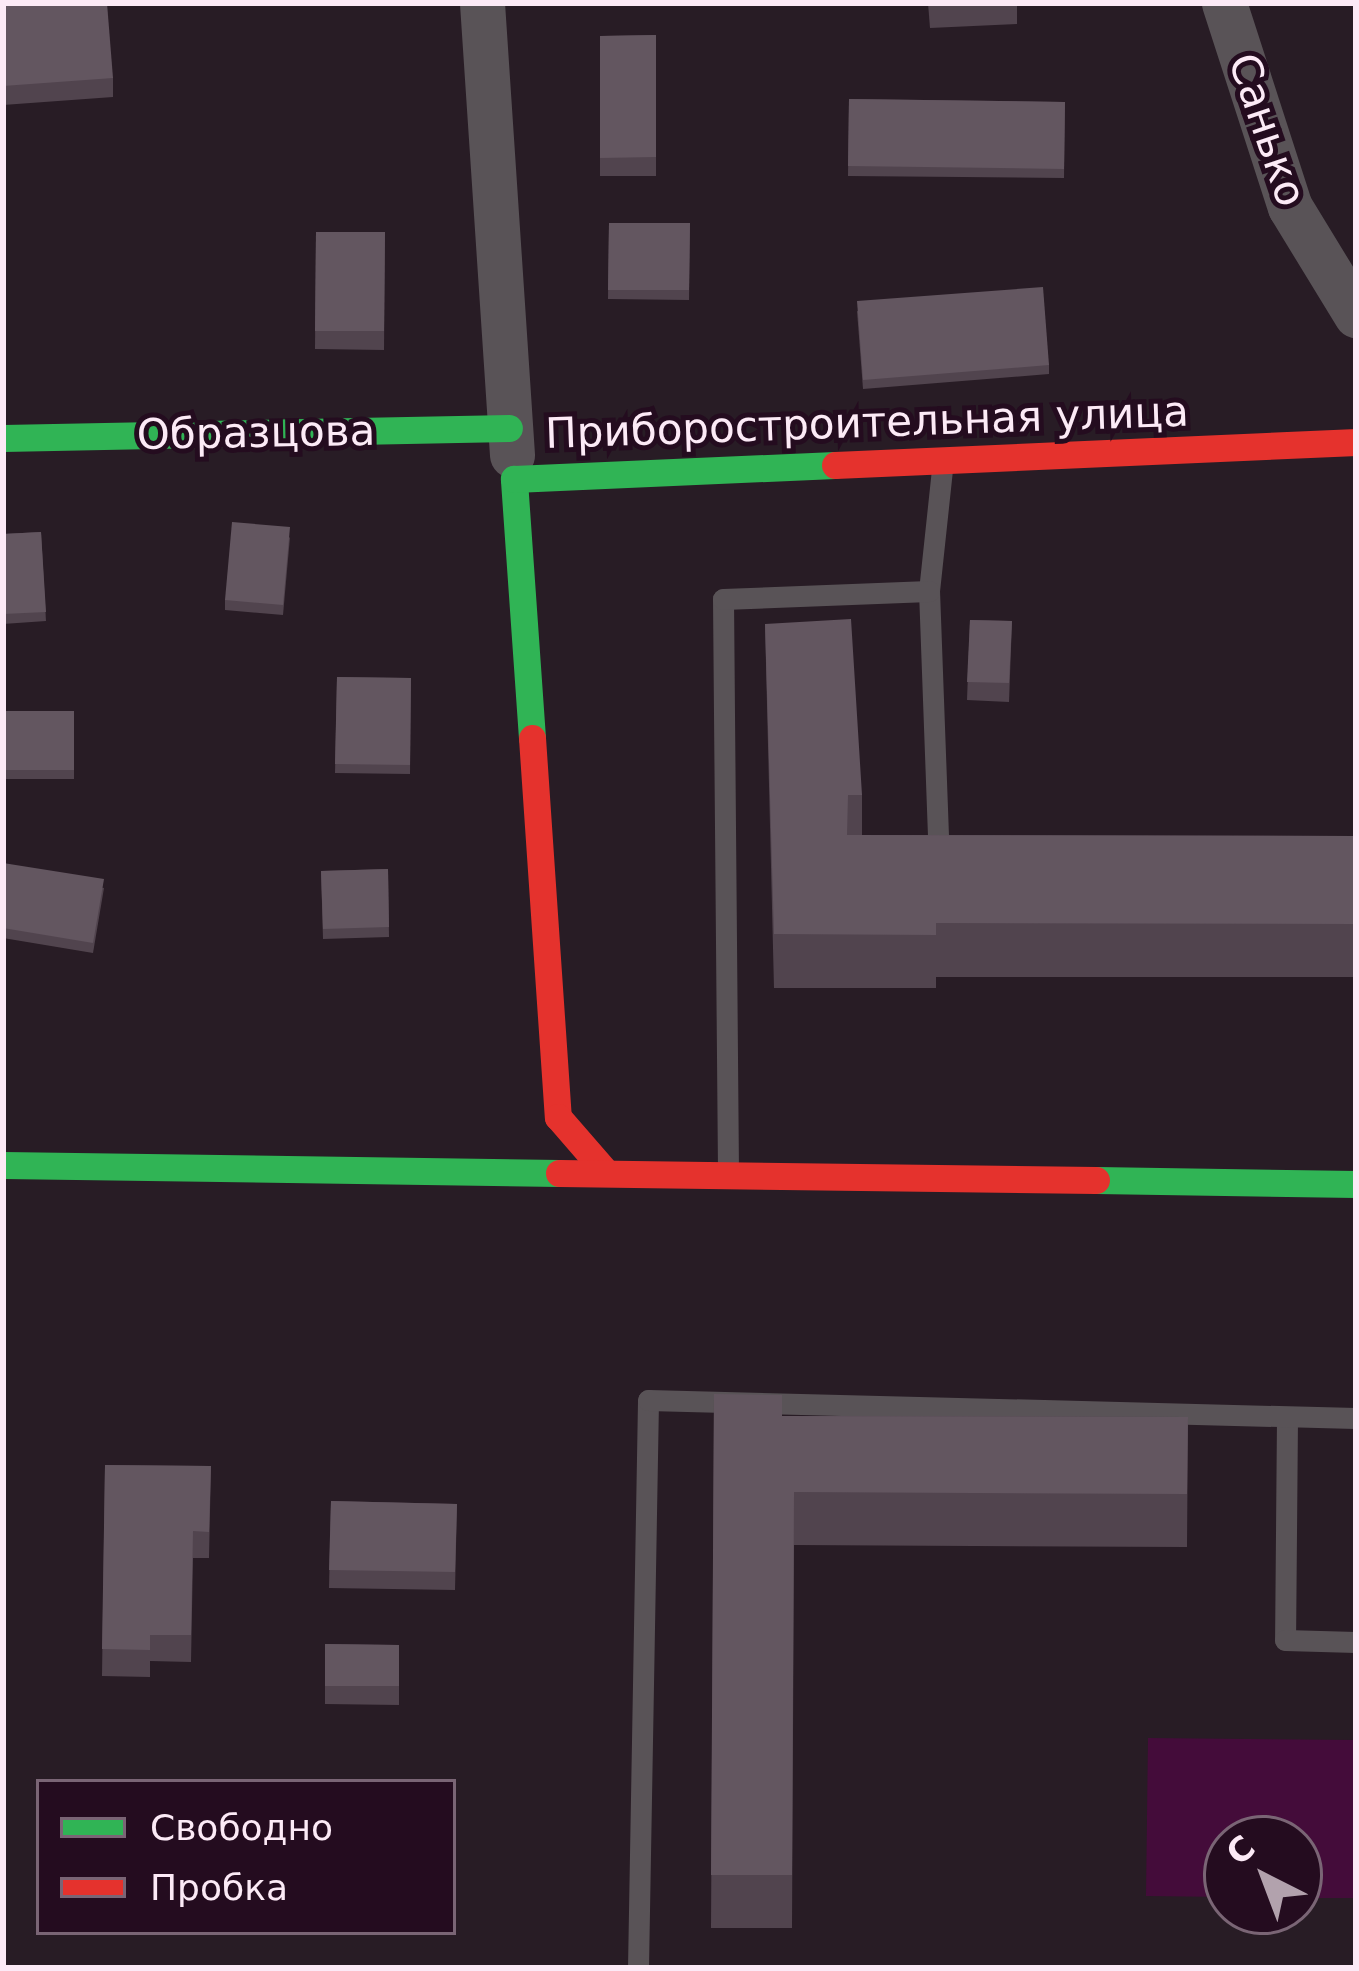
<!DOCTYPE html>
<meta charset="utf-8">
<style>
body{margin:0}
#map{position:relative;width:1359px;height:1971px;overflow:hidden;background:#281c25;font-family:"DejaVu Sans",sans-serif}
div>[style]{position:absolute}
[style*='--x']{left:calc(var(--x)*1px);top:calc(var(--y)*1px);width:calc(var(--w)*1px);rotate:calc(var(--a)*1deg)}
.green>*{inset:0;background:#440c3a}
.lane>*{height:21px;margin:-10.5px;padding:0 10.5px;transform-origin:10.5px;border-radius:10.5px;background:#595357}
.street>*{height:45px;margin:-22.5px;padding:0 22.5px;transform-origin:22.5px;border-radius:22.5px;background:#595357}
.fast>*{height:27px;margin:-13.5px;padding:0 13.5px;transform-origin:13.5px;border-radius:13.5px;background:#30b455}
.jam>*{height:27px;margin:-13.5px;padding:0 13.5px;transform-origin:13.5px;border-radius:13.5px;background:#e5322d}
.wall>*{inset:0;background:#51444e}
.building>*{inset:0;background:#635660}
span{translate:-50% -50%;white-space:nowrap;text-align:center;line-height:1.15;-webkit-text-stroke:10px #240c1f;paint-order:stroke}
.street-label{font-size:42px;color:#fceaf6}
.frame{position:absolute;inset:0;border:6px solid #fceaf6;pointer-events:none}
.legend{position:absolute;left:36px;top:1779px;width:420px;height:156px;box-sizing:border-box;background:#240c1f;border:3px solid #7a6575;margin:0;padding:15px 21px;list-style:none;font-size:36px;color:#fceaf6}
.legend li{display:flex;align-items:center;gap:24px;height:60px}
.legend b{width:60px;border:3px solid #7a6575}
.north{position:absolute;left:1203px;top:1815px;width:120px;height:120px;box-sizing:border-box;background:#240c1f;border:3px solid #7a6575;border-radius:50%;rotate:318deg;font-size:33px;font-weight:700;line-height:48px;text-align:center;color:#fceaf6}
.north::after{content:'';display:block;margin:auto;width:42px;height:54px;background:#b2a2ad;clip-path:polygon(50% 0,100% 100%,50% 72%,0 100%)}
</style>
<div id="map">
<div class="green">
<div style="clip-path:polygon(1148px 1738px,1356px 1740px,1356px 1898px,1299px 1898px,1299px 1839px,1227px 1839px,1227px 1897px,1146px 1896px)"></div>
</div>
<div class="lane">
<div style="--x:939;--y:863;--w:272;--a:-92.1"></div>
<div style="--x:929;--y:591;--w:123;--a:-83.9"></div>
<div style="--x:728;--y:1171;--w:572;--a:-90.5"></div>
<div style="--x:723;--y:599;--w:206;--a:-2.2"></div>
<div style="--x:1287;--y:1418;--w:222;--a:90.5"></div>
<div style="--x:1285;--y:1640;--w:71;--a:1.6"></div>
<div style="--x:638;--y:1968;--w:568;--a:-88.99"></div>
<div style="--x:648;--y:1400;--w:708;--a:1.46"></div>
</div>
<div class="street">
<div style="--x:482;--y:3;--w:453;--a:86.2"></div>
<div style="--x:1224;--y:3;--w:214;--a:72.1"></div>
<div style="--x:1290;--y:207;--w:127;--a:58.6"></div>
</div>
<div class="fast">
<div style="--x:3;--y:438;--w:506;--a:-1.13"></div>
<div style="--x:532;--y:738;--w:260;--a:-94"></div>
<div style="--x:514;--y:479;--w:321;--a:-2.5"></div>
<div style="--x:3;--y:1165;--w:556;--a:0.82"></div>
<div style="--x:1096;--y:1180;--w:260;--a:0.9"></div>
</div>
<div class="jam">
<div style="--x:835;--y:465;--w:522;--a:-2.53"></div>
<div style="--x:532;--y:738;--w:380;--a:86.1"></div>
<div style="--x:558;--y:1117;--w:69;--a:49.1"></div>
<div style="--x:559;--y:1173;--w:537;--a:0.75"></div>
</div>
<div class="wall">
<div style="clip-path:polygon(3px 3px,113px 78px,113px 97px,3px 105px)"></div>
<div style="clip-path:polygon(321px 3px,365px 3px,322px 5px)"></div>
<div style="clip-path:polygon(928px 3px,1017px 3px,1017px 24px,930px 28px)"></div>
<div style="clip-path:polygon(656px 35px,656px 176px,600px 176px,600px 36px)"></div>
<div style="clip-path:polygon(849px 99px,1065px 102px,1064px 178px,848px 176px)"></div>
<div style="clip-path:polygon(609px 223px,690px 223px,689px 300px,608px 299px)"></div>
<div style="clip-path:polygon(316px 232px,385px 232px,384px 350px,315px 349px)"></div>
<div style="clip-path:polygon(857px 311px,1049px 365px,1049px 374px,863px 389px)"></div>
<div style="clip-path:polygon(41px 532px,46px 621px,3px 624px,3px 534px)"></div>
<div style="clip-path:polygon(290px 537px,283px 615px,225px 610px,225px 600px)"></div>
<div style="clip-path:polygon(970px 620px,1012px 621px,1009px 702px,967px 700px)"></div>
<div style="clip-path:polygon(765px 624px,862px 795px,862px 835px,1356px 836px,1356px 977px,936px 977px,936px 988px,774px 988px)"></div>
<div style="clip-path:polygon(337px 677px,411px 678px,410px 774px,335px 773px)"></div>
<div style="clip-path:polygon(4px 711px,74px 711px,74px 779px,4px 779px)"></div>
<div style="clip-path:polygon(3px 863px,104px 888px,93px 953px,3px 938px)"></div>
<div style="clip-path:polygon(388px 869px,389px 937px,323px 939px,321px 871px)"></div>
<div style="clip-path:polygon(714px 1394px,782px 1416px,1188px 1417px,1187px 1547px,794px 1545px,792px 1928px,711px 1928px)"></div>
<div style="clip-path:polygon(105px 1465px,211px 1466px,209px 1558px,193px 1558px,191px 1662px,150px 1661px,150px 1677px,102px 1676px)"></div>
<div style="clip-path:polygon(331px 1501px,457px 1504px,455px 1590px,329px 1588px)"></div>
<div style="clip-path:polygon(325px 1644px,399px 1645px,399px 1705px,325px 1704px)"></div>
</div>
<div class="building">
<div style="clip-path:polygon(3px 3px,107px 3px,113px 78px,3px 86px)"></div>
<div style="clip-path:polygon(656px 35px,656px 157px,600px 158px,600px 36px)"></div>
<div style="clip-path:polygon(849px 99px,1065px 102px,1064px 169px,848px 166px)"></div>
<div style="clip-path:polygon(609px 223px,690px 223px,689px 290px,608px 290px)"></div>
<div style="clip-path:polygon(316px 232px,385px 232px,384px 331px,315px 331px)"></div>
<div style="clip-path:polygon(1043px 287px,1049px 365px,863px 380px,857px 301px)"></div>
<div style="clip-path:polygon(232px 522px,290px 527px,283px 605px,225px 600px)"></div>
<div style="clip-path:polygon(41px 532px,46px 612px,3px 614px,3px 534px)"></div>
<div style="clip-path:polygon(851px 619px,862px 795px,848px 795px,847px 835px,1356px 836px,1356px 924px,936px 923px,936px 935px,774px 934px,765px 624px)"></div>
<div style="clip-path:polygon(970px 620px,1012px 621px,1009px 683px,967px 682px)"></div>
<div style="clip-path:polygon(337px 677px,411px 678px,410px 765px,335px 764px)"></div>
<div style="clip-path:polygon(4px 711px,74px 711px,74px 770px,4px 770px)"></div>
<div style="clip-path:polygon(3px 863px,104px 879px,93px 943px,3px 928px)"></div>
<div style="clip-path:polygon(388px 869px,389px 927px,323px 929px,321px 871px)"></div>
<div style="clip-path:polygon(714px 1394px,782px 1395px,782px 1416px,1188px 1417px,1187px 1494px,794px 1492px,792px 1875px,711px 1875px)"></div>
<div style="clip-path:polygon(105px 1465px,211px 1466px,209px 1532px,193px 1531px,191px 1635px,150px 1635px,150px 1650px,102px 1649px)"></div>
<div style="clip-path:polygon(331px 1501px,457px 1504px,455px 1572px,329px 1570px)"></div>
<div style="clip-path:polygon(325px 1644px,399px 1645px,399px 1686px,325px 1686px)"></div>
</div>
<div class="street-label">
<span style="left:1267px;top:130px;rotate:71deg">Санько</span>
<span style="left:867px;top:423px;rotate:-2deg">Приборостроительная улица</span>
<span style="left:256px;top:433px;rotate:-1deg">Образцова</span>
</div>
<div class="frame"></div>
<ul class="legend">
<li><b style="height:15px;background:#30b455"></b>Свободно</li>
<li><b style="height:15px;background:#e5322d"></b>Пробка</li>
</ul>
<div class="north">С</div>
</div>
